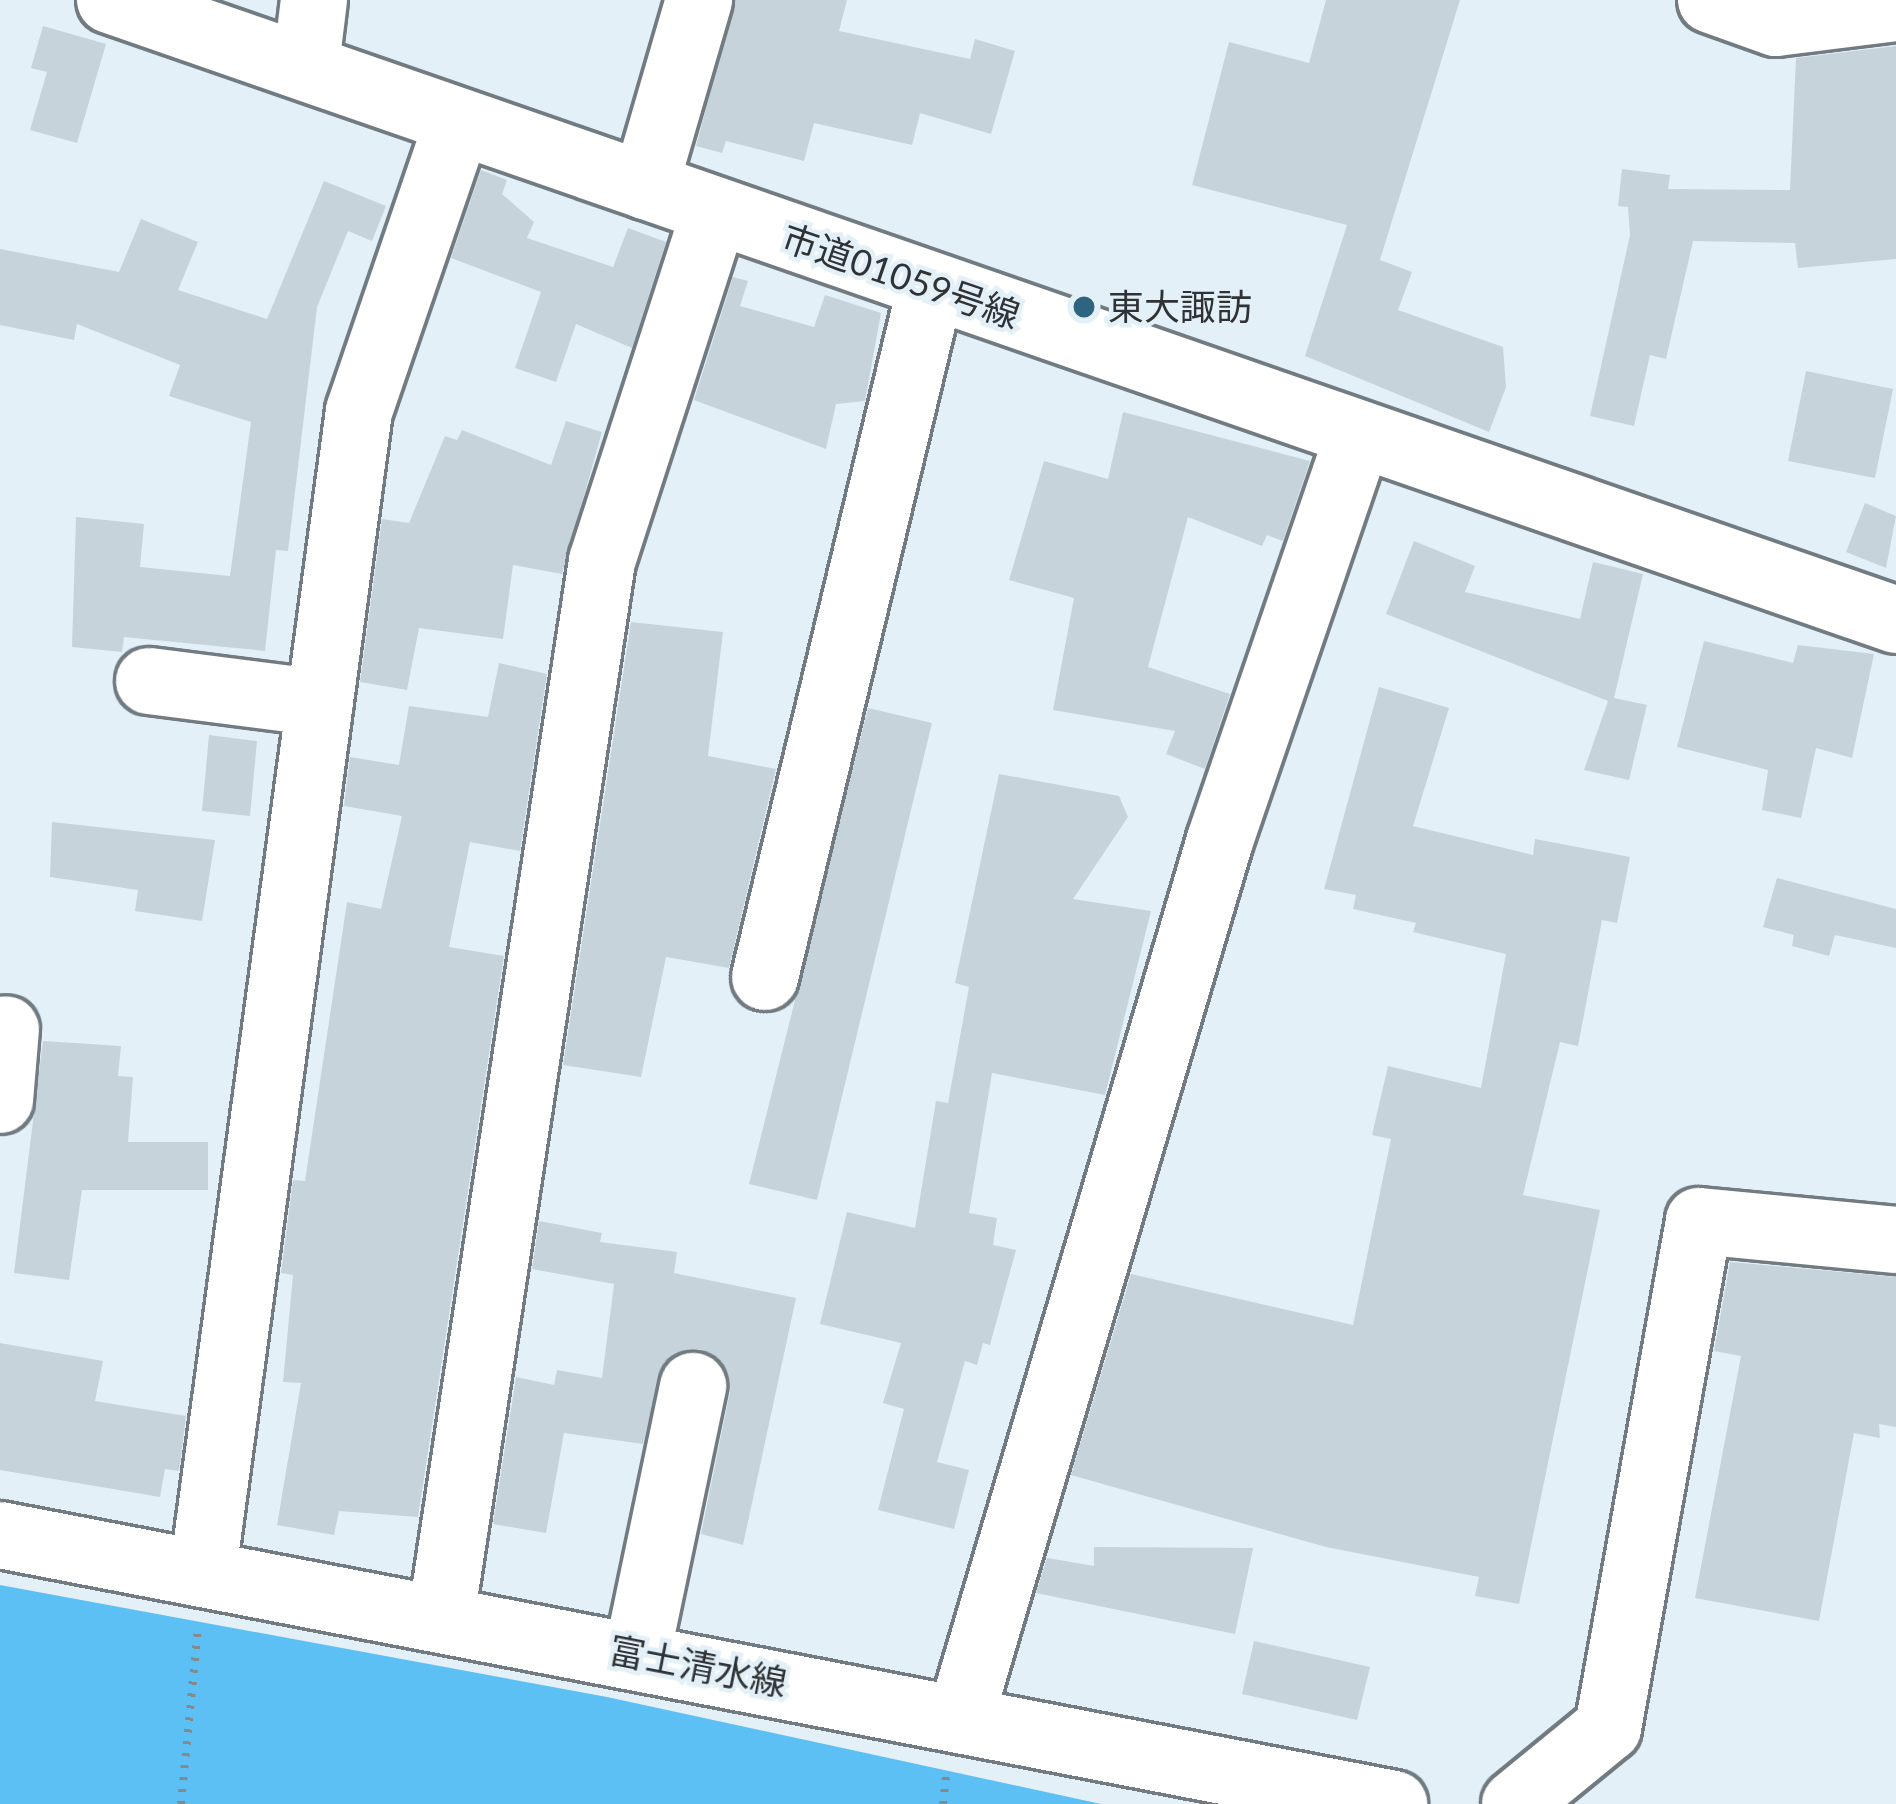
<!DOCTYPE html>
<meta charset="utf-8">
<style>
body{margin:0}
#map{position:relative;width:1896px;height:1804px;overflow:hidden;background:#e4f0f7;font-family:Lato,"Noto Sans JP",sans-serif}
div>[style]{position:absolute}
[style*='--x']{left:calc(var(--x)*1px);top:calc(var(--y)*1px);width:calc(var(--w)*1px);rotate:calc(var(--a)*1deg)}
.forest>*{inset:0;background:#5cc0f4}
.building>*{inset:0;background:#c7d3da}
.path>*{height:8px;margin-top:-4px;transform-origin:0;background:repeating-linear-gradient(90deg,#838a8f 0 3px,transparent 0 12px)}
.roads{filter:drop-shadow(3px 0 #717b81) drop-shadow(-3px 0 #717b81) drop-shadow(0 3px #717b81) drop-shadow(0 -3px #717b81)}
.minor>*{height:66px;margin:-33px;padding:0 33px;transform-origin:33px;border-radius:33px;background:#fff}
.major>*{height:66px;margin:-33px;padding:0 33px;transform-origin:33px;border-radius:33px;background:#fff}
.dots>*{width:33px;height:33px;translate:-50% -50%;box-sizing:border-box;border:6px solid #e4f0f7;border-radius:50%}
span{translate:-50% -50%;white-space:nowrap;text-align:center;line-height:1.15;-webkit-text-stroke:9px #e4f0f7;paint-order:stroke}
.street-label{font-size:36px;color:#2f3336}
.poi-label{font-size:36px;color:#2f3336}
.left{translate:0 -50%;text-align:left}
</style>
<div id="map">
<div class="forest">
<div style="clip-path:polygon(0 1585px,607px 1697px,1101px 1804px,0 1804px)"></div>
</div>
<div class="building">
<div style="clip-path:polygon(735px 0,847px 0,839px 31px,970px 59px,975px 39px,1015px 51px,991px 134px,920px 113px,912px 145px,814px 123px,804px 161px,726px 141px,722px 153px,696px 146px)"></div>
<div style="clip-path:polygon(1326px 0,1460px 0,1380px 260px,1412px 272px,1398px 310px,1503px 347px,1506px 387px,1489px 432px,1305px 356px,1347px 225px,1192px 185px,1229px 42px,1309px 63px)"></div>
<div style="clip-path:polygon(43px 26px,106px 44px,77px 143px,30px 130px,47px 72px,31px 68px)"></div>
<div style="clip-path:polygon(1896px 46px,1896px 259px,1798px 268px,1795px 243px,1693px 241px,1666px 359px,1650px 355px,1634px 426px,1590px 416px,1630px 235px,1628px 207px,1618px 206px,1622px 169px,1670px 175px,1668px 189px,1790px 190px,1796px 58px)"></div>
<div style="clip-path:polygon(481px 170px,507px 180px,502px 194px,534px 222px,527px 238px,613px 267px,628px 228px,666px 242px,632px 348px,576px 324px,556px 382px,515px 368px,541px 292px,451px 258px)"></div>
<div style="clip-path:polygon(324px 181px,386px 206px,372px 241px,348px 231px,317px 307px,288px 551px,276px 550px,265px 651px,124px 637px,122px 652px,72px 647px,76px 517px,144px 524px,140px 567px,230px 576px,251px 422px,169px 396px,180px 365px,77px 324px,74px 340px,0 325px,0 249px,119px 272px,141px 219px,198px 242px,178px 290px,267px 319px)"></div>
<div style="clip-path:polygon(733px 277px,748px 281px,740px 306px,814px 327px,825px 295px,881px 313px,865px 401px,836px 404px,826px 449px,694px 400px)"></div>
<div style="clip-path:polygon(1806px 371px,1893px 389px,1875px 478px,1788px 461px)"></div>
<div style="clip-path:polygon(1123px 412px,1310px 461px,1283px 541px,1267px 535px,1262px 546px,1188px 517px,1148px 667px,1230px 694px,1205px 769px,1166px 754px,1175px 731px,1053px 710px,1074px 598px,1009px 580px,1044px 461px,1108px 479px)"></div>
<div style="clip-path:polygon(566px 421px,602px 432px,562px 574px,513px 565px,503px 639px,419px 628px,407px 690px,360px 682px,382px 519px,409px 523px,445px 436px,457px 440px,462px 430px,551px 465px)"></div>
<div style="clip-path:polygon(1865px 503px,1896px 516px,1886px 568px,1846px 552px)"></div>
<div style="clip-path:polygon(1414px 541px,1475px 566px,1465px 592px,1580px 619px,1593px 562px,1643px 574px,1614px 698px,1647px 705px,1629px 780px,1584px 770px,1608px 701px,1386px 614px)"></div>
<div style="clip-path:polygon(631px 622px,723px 632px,708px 756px,776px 769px,729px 968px,666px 957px,641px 1077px,563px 1065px)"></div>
<div style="clip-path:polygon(1704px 641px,1793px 663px,1798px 645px,1874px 654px,1852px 758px,1816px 748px,1801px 818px,1762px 810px,1768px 770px,1677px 747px)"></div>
<div style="clip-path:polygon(499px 663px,547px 674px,520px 851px,470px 842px,449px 947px,504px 956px,418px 1517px,339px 1511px,334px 1535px,277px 1525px,301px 1383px,283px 1382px,293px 1275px,281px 1273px,293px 1180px,305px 1181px,347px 902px,381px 909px,402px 816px,344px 806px,350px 757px,399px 765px,409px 706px,488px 717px)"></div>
<div style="clip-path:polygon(1379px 687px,1449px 708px,1413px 826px,1533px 855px,1535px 839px,1630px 857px,1617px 923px,1602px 920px,1578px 1046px,1560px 1042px,1523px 1195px,1600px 1210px,1519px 1604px,1475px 1596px,1479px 1577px,1326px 1547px,1071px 1475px,1131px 1274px,1353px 1325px,1391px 1139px,1372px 1135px,1388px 1066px,1481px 1088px,1506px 954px,1413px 932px,1416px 923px,1353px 909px,1356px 895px,1324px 889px)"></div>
<div style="clip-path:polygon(868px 708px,932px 723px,817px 1200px,749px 1184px)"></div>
<div style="clip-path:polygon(209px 735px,257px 741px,250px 816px,202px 811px)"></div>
<div style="clip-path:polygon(999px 774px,1119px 796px,1128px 817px,1073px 899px,1151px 911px,1105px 1095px,992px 1073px,969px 1213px,997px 1218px,993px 1245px,1016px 1250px,990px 1345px,983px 1343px,977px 1365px,965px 1361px,937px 1462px,969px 1470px,954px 1529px,878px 1510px,904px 1409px,883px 1403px,901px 1343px,820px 1324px,847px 1212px,915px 1228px,936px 1101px,948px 1103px,969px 987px,955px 983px)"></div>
<div style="clip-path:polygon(52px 822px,215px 840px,202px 921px,135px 911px,138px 890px,50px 877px)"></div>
<div style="clip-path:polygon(1777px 878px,1896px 909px,1896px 948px,1835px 935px,1829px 956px,1792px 946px,1794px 935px,1763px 927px)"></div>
<div style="clip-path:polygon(43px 1041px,121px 1046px,118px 1076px,133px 1077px,128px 1142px,208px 1142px,208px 1190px,82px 1190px,69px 1280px,14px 1273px)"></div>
<div style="clip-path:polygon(539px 1221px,602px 1233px,600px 1242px,677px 1252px,674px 1273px,796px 1298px,743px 1545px,701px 1534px,730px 1392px,719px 1359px,699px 1349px,664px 1362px,643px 1444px,564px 1433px,546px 1533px,493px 1524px,516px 1377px,554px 1385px,557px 1370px,602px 1378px,614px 1284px,532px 1269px)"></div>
<div style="clip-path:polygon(1730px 1262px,1896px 1277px,1896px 1427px,1879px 1424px,1880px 1438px,1854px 1433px,1819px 1621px,1695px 1598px,1741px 1356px,1714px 1351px)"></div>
<div style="clip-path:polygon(0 1343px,103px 1361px,95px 1401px,186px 1416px,179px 1471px,165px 1469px,160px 1497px,0 1470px)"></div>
<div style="clip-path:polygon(1094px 1547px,1253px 1548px,1235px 1634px,1036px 1593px,1047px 1558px,1094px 1566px)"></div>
<div style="clip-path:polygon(1254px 1641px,1370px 1667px,1357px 1720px,1242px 1694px)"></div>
</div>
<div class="path">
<div style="--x:181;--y:1804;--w:179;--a:-84.5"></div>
<div style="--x:943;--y:1804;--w:29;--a:-84"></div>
</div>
<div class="roads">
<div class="minor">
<div style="--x:110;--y:0;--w:1891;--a:19.14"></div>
<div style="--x:1711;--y:0;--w:69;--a:19.5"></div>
<div style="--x:1776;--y:23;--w:121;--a:-7.1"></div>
<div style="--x:306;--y:65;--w:65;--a:-83"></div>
<div style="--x:645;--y:186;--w:194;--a:-73.8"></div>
<div style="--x:149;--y:681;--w:172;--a:7.3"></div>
<div style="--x:765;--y:977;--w:711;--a:-76.49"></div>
<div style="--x:0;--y:1100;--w:71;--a:-85.2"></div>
<div style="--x:203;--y:1571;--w:1170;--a:-82.34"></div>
<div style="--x:359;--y:411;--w:305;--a:-71.1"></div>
<div style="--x:441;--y:1618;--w:1069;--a:-81.34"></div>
<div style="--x:602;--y:561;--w:367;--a:-72.1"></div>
<div style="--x:637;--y:1655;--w:275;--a:-78.2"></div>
<div style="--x:961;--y:1716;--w:913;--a:-73.53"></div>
<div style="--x:1220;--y:840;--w:428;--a:-71.1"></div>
<div style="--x:1515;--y:1804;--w:120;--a:-39.3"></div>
<div style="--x:1608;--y:1728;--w:515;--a:-79.82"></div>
<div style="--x:1699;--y:1221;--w:198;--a:5.5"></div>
</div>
<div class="major">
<div style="--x:0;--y:1535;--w:1420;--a:10.92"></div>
</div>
</div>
<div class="dots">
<div style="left:1084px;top:307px;background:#2e647f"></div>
</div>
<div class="street-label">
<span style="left:901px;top:276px;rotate:19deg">市道01059号線</span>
<span style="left:698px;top:1666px;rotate:11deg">富士清水線</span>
</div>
<div class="poi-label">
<span class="left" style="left:1108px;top:307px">東大諏訪</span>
</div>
</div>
